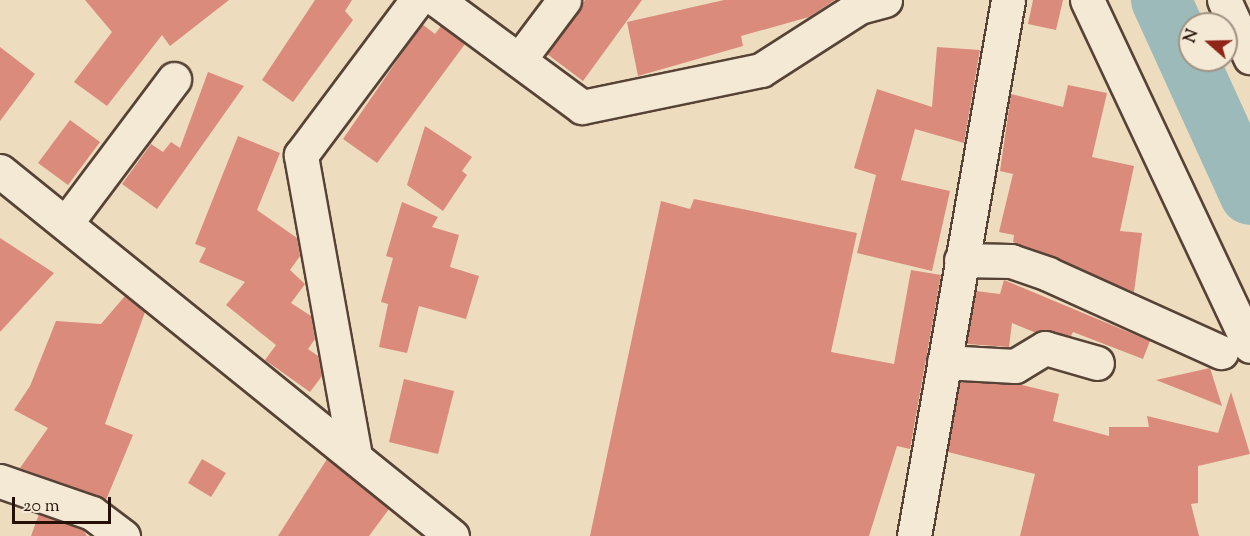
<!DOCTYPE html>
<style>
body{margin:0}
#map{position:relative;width:1250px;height:536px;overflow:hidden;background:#edddbe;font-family:"Sorts Mill Goudy",serif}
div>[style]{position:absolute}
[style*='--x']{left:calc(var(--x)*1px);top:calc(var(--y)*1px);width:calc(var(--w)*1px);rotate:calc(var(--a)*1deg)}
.river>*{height:60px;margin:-30px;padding:0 30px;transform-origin:30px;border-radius:30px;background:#9bbab9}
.building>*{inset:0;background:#da8b7c}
.roads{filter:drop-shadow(2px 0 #574336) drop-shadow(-2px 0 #574336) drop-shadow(0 2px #574336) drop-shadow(0 -2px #574336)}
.street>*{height:33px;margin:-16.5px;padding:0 16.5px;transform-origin:16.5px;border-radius:16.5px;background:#f3e9d5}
.secondary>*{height:33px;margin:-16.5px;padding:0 16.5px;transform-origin:16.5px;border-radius:16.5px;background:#f3e9d5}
span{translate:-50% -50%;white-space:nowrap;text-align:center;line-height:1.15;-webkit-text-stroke:6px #f3e9d5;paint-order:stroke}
.north{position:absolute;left:1178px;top:12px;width:60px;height:60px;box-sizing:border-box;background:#f3e9d5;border:2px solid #a19283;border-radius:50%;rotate:290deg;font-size:16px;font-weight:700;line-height:24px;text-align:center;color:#251008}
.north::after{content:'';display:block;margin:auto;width:21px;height:27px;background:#8f2418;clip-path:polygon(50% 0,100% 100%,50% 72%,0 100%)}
.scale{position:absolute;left:12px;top:497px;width:99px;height:27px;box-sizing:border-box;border:3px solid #251008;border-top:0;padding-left:8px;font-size:18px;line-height:21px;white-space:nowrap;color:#251008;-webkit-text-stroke:4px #f3e9d5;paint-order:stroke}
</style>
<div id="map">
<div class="river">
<div style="--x:1161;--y:0;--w:214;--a:65.5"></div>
</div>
<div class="building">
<div style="clip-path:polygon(85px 0,229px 0,170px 46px,162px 35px,107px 106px,74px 82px,112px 32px)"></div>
<div style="clip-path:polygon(315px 0,352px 0,345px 11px,353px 20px,293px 102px,262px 80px)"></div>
<div style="clip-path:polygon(585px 0,642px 0,583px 81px,547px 54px)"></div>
<div style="clip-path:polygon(724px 0,835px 0,809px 17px,741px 36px,743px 46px,638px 76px,627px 22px)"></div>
<div style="clip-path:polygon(1033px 0,1063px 0,1056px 30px,1028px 24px)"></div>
<div style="clip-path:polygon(422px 24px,435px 34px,441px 26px,465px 44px,377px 163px,343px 139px)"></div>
<div style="clip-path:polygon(0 47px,35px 74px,0 121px)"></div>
<div style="clip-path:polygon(937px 47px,980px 50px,964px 143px,915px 129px,901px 180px,950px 191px,932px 271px,857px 253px,876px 175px,854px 168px,877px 89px,932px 107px)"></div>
<div style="clip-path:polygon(208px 72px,244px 86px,157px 209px,122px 184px,151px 144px,163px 152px,171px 142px,180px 148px)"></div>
<div style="clip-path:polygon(1068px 85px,1107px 93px,1092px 157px,1134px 166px,1120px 231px,1142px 233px,1134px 292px,1013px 242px,1014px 235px,999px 232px,1013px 174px,1000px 171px,1011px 94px,1063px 107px)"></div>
<div style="clip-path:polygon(70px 120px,100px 142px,68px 185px,38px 163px)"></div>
<div style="clip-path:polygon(425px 126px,472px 157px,462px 171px,467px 175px,443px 211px,407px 185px)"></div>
<div style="clip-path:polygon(238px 136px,280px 153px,257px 210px,297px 238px,300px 256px,290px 270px,305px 284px,291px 303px,311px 316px,315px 339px,308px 349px,318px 356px,322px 376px,310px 392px,265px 360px,276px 345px,226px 305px,245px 282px,199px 262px,206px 248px,195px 244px)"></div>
<div style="clip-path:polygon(694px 199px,857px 233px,831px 352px,894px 364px,911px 270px,941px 275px,910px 449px,897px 446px,869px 536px,590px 536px,661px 201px,690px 209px)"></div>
<div style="clip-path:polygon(402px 202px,438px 217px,432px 227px,459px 235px,450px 267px,479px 276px,466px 319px,419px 306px,407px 353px,379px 347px,388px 304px,381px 302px,393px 258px,386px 256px)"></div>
<div style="clip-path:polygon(0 238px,54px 273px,0 332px)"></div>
<div style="clip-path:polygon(1004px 280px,1150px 341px,1143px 359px,1073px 332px,1071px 336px,1034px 332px,1012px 323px,1009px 347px,967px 344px,976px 291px,1000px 294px)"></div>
<div style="clip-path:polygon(125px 296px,145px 312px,105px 424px,133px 435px,106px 500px,20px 468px,48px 428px,14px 410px,30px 386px,56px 321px,101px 324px)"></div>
<div style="clip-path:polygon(1210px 368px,1222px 406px,1156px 380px)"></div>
<div style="clip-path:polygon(404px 379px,454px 391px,438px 454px,389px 442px)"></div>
<div style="clip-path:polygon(960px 382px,1018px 384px,1059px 394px,1053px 421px,1109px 436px,1109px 427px,1149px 427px,1147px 416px,1218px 433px,1231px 392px,1250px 454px,1198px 466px,1198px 503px,1191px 504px,1199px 536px,1020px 536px,1035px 474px,948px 452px)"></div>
<div style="clip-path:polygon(202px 459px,226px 473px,211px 497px,188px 483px)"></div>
<div style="clip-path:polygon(327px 459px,389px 509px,369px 536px,278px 536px)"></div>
<div style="clip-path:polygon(39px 514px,83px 530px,87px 536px,31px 536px)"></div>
</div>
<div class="roads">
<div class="street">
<div style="--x:437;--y:0;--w:180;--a:36.4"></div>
<div style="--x:582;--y:107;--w:183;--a:-11.7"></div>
<div style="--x:761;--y:70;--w:117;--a:-32.7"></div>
<div style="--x:859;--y:7;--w:27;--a:-15"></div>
<div style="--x:1087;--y:0;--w:382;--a:64.8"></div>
<div style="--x:1224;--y:0;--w:63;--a:65.5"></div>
<div style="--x:519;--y:60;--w:75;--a:-53.1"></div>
<div style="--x:0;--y:171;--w:581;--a:38.92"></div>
<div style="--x:66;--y:223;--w:180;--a:-53.1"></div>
<div style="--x:961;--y:260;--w:50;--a:1.1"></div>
<div style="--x:1011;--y:261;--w:39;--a:19"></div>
<div style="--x:1048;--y:274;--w:190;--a:24.3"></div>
<div style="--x:944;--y:362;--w:71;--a:3.2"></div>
<div style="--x:1015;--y:366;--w:35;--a:-31"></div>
<div style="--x:1045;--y:348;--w:54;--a:16.1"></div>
<div style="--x:355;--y:456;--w:306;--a:-100.2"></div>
<div style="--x:301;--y:155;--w:194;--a:-53.2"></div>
<div style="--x:0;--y:481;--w:97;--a:19.2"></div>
<div style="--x:92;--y:513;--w:39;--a:37"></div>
</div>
<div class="secondary">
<div style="--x:914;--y:536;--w:544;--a:-80.05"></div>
</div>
</div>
<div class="north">N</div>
<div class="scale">20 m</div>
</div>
